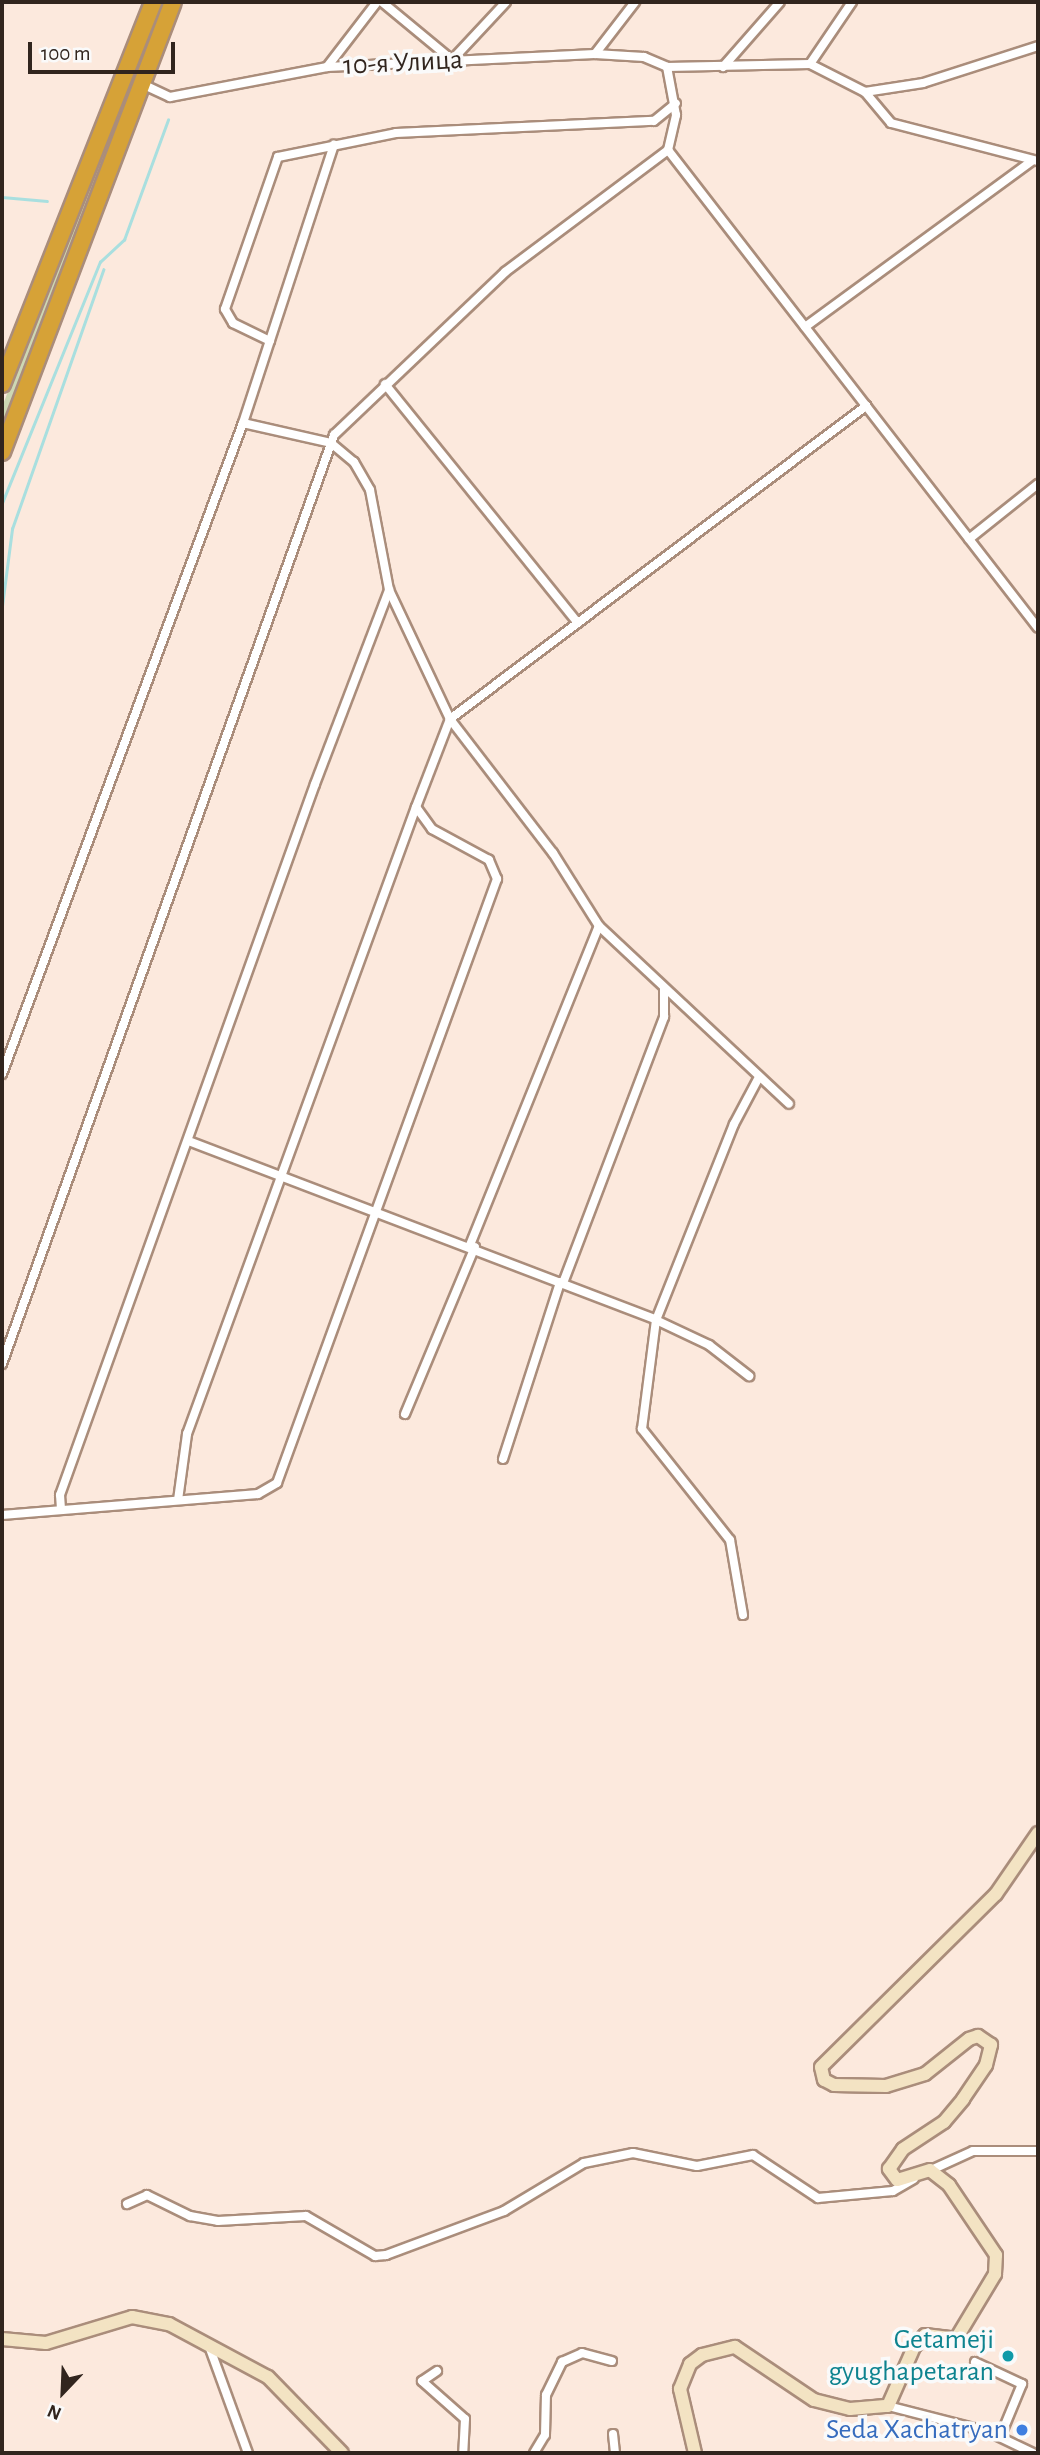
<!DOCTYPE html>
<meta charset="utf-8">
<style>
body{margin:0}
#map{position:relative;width:1040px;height:2455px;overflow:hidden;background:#fce9dd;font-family:"Alegreya Sans",sans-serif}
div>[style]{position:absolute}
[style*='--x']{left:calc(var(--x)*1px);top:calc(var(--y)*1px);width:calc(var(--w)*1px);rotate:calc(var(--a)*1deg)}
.green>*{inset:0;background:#ced8b3}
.stream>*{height:2.5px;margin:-1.25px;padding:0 1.25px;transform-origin:1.25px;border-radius:1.25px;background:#a9dfdf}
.roads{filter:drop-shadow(2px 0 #aa8d7b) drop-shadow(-2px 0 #aa8d7b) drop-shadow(0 2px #aa8d7b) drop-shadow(0 -2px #aa8d7b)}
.street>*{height:8px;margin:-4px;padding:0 4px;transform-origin:4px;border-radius:4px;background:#fff}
.secondary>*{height:12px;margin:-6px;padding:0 6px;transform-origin:6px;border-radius:6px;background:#f3e3c3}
.highway>*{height:16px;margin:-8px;padding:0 8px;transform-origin:8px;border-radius:8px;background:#d6a237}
.dots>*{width:19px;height:19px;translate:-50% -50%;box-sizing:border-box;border:4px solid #fafafa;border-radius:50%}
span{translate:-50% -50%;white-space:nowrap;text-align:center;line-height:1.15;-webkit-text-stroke:7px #fafafa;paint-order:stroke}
.street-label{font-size:28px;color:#31251e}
.culture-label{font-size:28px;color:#0d838f}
.right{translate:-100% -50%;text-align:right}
.shop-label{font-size:28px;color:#366cbe}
.frame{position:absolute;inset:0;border:4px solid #31251e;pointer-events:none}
.north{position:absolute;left:28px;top:2357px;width:70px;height:70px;-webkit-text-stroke:5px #fafafa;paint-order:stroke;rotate:203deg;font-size:19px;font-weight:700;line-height:28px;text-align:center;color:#31251e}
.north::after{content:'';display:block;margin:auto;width:24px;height:32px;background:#31251e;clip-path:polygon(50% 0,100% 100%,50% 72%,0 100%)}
.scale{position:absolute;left:28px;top:42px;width:147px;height:32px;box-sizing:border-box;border:4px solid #31251e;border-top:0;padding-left:9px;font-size:21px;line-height:24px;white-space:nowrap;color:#31251e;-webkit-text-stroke:5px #fafafa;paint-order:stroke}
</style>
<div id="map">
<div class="green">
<div style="clip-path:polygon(159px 2px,165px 2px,2px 427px,2px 407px)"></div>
</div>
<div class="stream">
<div style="--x:2;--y:197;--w:45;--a:5.1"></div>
<div style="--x:2;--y:503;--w:260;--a:-67.9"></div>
<div style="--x:100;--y:262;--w:33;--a:-43"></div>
<div style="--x:124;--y:240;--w:128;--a:-69.9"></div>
<div style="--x:2;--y:606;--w:78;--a:-82.6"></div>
<div style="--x:12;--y:529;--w:275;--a:-70.6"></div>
</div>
<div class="roads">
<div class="street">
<div style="--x:382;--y:2;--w:91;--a:39.6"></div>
<div style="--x:452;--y:60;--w:79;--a:-47"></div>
<div style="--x:595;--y:54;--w:66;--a:-52.4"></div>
<div style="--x:810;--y:64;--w:62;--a:27"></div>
<div style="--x:327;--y:67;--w:82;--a:-52.4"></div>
<div style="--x:667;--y:67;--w:143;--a:-1.2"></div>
<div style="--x:810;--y:64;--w:75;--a:-55.9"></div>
<div style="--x:723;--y:67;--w:86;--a:-48.8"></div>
<div style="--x:142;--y:84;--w:31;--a:25"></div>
<div style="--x:170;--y:97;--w:160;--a:-10.8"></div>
<div style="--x:327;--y:67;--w:268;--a:-2.8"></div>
<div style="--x:595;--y:54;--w:49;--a:3.5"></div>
<div style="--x:644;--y:57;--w:25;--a:23"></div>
<div style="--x:865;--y:92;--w:40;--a:50"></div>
<div style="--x:891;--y:123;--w:152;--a:14.5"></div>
<div style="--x:865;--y:92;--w:59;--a:-8.8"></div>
<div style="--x:923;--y:83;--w:121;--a:-17.8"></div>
<div style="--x:668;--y:150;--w:604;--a:52.26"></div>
<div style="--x:805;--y:327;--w:281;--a:-36.2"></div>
<div style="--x:270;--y:341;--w:41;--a:-154.1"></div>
<div style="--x:233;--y:323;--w:16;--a:-120"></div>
<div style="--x:225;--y:309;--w:161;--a:-70.8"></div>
<div style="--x:278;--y:157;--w:120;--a:-11.5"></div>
<div style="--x:396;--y:133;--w:258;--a:-2.7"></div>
<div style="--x:654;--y:121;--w:28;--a:-39"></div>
<div style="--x:385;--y:384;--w:307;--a:51.1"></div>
<div style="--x:243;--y:423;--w:90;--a:12.8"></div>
<div style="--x:331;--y:443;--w:30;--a:40"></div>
<div style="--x:354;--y:462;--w:32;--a:60"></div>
<div style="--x:370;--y:490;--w:102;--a:79.2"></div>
<div style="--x:389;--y:590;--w:143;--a:64.7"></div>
<div style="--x:450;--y:719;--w:169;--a:52.5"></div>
<div style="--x:553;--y:853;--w:86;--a:57.8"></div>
<div style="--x:599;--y:926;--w:260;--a:43.1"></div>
<div style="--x:969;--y:539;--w:88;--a:-38.6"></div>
<div style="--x:2;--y:1074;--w:694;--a:-69.69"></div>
<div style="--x:243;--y:423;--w:293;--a:-71.9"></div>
<div style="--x:191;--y:1142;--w:498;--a:20.9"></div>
<div style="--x:656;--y:1320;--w:59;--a:25.3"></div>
<div style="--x:709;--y:1345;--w:51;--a:37.8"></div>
<div style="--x:470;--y:1245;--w:344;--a:-68"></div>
<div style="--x:563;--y:1283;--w:285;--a:-69.2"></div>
<div style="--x:664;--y:1017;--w:29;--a:-90"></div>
<div style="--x:2;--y:1364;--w:987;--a:-70.33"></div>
<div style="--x:334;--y:435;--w:236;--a:-43.6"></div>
<div style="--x:505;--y:272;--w:204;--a:-36.8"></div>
<div style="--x:668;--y:150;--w:36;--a:-77"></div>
<div style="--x:676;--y:115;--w:49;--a:-100.6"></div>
<div style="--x:405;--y:1414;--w:181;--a:-67.3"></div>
<div style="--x:503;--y:1459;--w:186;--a:-72.1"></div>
<div style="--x:178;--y:1500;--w:67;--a:-82.2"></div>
<div style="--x:187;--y:1434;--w:668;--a:-69.94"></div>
<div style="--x:61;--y:1509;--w:14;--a:-94"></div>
<div style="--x:60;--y:1495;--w:755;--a:-70.27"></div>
<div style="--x:315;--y:784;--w:208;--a:-69.1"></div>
<div style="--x:2;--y:1515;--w:257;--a:-4.7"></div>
<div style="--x:258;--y:1494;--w:22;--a:-30"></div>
<div style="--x:277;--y:1483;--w:643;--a:-69.99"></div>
<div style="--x:497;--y:879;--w:21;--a:-113"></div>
<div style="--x:489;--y:860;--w:65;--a:-151.5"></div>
<div style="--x:432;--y:829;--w:27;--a:-126"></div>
<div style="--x:416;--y:807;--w:94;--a:-68.9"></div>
<div style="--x:450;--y:719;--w:521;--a:-36.96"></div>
<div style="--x:743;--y:1615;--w:76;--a:-99.8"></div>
<div style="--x:730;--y:1540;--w:142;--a:-128.4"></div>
<div style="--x:642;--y:1429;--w:110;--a:-82.7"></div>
<div style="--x:656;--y:1320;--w:211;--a:-68.3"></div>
<div style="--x:734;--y:1124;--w:51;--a:-61.9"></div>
<div style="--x:929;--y:2171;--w:48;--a:-24.4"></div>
<div style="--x:973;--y:2151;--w:65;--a:0"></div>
<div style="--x:127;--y:2204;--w:22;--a:-24"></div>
<div style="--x:147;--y:2195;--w:48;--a:26"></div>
<div style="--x:190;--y:2216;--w:28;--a:10"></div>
<div style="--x:218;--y:2221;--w:88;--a:-3.3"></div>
<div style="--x:306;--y:2216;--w:80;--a:30.1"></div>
<div style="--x:375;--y:2256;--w:11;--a:-5"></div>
<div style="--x:386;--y:2255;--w:126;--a:-20.4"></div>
<div style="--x:504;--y:2211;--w:93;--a:-31"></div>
<div style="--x:584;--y:2163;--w:50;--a:-11.5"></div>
<div style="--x:633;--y:2153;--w:65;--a:11.5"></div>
<div style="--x:697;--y:2166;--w:57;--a:-11.1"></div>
<div style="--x:753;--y:2155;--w:78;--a:33.5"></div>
<div style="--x:818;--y:2198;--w:75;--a:-5.3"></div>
<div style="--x:893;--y:2191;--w:24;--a:-30"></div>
<div style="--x:209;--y:2346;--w:114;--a:70"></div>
<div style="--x:975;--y:2362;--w:52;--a:25.1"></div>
<div style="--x:1022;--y:2384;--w:57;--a:112.5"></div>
<div style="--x:437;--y:2371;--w:18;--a:146"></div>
<div style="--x:422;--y:2381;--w:57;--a:41.5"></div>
<div style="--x:465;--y:2419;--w:34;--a:93"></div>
<div style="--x:888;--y:2406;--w:104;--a:14.4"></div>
<div style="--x:989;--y:2432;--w:49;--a:25.5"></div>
<div style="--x:613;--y:2434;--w:19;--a:84"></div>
<div style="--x:534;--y:2453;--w:21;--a:-59"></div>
<div style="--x:545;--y:2435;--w:40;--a:-88.6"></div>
<div style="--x:546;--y:2395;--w:37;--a:-64"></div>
<div style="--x:562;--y:2362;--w:22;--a:-24"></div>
<div style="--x:582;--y:2353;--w:31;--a:15"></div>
</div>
<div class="secondary">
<div style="--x:2;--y:2339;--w:44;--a:5.2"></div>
<div style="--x:46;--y:2343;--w:90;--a:-16.8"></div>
<div style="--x:132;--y:2317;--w:38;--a:11"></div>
<div style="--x:169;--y:2324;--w:112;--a:28.2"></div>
<div style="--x:268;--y:2377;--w:106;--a:45.8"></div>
<div style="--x:695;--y:2453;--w:66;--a:-103.2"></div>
<div style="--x:680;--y:2389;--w:27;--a:-68"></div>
<div style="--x:690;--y:2364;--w:15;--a:-37"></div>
<div style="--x:702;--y:2355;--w:34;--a:-14"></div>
<div style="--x:735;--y:2347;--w:95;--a:33.9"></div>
<div style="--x:814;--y:2400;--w:37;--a:14"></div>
<div style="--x:850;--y:2409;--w:38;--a:-5"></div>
<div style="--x:888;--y:2406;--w:64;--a:-66.2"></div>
<div style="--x:914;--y:2347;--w:16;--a:-47"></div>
<div style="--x:925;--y:2335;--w:31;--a:7"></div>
<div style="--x:956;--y:2339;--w:76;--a:-59"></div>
<div style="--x:995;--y:2274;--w:19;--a:-87"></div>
<div style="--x:996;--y:2255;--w:84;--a:-123.9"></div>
<div style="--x:949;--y:2185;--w:24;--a:-142"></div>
<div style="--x:930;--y:2170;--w:34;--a:163"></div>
<div style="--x:897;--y:2180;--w:14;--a:-126"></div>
<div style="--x:889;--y:2169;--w:24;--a:-55"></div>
<div style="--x:903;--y:2149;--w:49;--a:-33.4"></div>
<div style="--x:944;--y:2122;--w:30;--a:-50"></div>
<div style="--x:963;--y:2099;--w:41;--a:-55.9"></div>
<div style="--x:986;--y:2065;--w:21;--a:-76"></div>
<div style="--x:991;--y:2045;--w:16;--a:-145"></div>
<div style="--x:978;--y:2036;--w:9;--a:162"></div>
<div style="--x:969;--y:2039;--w:56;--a:141.5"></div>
<div style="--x:925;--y:2074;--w:41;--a:162.9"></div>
<div style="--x:886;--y:2086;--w:52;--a:-178.9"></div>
<div style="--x:834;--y:2085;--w:11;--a:-153"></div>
<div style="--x:824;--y:2080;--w:13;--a:-103"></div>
<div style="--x:821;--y:2067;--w:246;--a:-44.7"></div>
<div style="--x:996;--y:1894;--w:74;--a:-55.5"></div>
</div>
<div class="highway">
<div style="--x:2;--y:384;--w:411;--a:-68.4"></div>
<div style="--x:2;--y:452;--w:481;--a:-69.2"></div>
</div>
</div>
<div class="dots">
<div style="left:1008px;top:2356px;background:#0f9aa8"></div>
<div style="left:1022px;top:2430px;background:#3f7fe0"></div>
</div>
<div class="street-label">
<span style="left:403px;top:63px;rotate:-3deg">10-я Улица</span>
</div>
<div class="culture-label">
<span class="right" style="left:994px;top:2356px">Getameji<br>gyughapetaran</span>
</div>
<div class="shop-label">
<span class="right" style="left:1008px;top:2430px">Seda Xachatryan</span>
</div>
<div class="frame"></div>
<div class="north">N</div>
<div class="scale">100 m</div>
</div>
